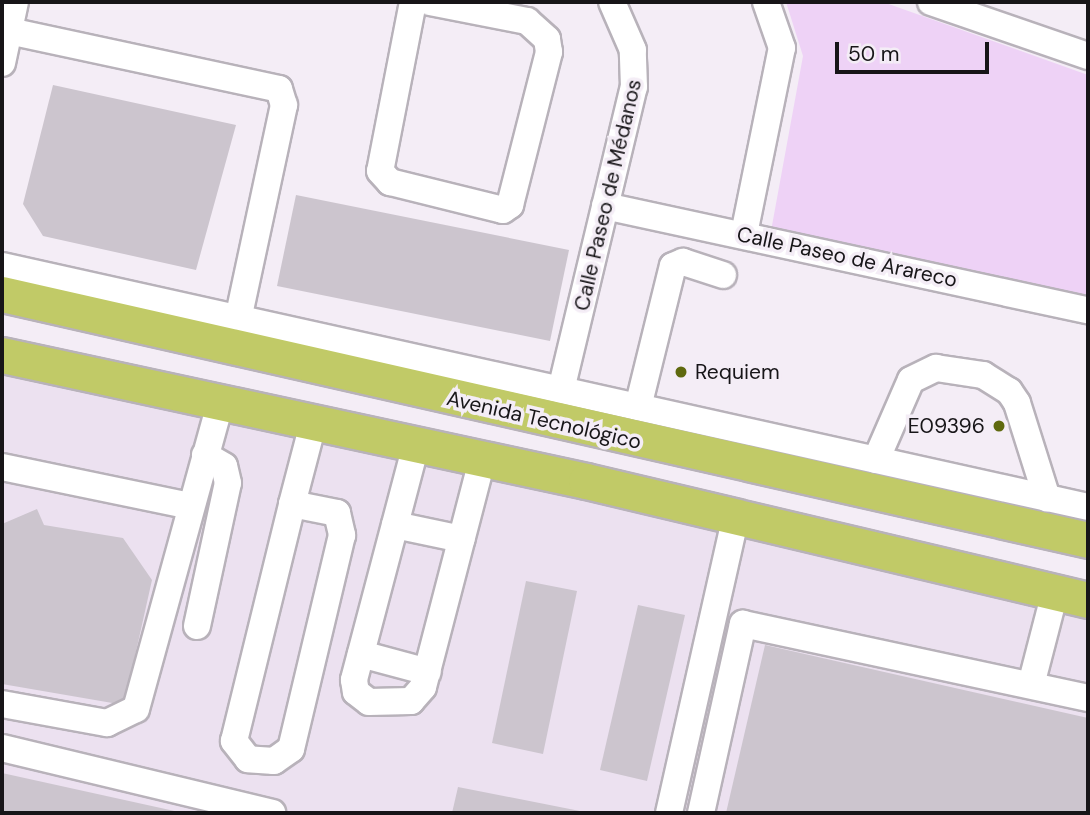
<!DOCTYPE html>
<meta charset="utf-8">
<style>
body{margin:0}
#map{position:relative;width:1090px;height:815px;overflow:hidden;background:#f4edf6;font-family:"DM Sans",sans-serif}
div>[style]{position:absolute}
[style*='--x']{left:calc(var(--x)*1px);top:calc(var(--y)*1px);width:calc(var(--w)*1px);rotate:calc(var(--a)*1deg)}
.built>*{inset:0;background:#ece1f0}
.green>*{inset:0;background:#eed2f6}
.building>*{inset:0;background:#ccc5ce}
.roads{filter:drop-shadow(2px 0 #b8b2ba) drop-shadow(-2px 0 #b8b2ba) drop-shadow(0 2px #b8b2ba) drop-shadow(0 -2px #b8b2ba)}
.minor>*{height:26px;margin:-13px;padding:0 13px;transform-origin:13px;border-radius:13px;background:#fff}
.major>*{height:35px;margin:-17.5px;padding:0 17.5px;transform-origin:17.5px;border-radius:17.5px;background:#c1ca67}
.dots>*{width:19px;height:19px;translate:-50% -50%;box-sizing:border-box;border:4px solid #f4edf6;border-radius:50%}
span{translate:-50% -50%;white-space:nowrap;text-align:center;line-height:1.15;-webkit-text-stroke:7px #f4edf6;paint-order:stroke}
.street-label{font-size:21px;color:#171518}
.poi-label{font-size:21px;color:#171518}
.left{translate:0 -50%;text-align:left}
.right{translate:-100% -50%;text-align:right}
.frame{position:absolute;inset:0;border:4px solid #171518;pointer-events:none}
.scale{position:absolute;left:835px;top:42px;width:154px;height:32px;box-sizing:border-box;border:4px solid #171518;border-top:0;padding-left:9px;font-size:21px;line-height:24px;white-space:nowrap;color:#171518;-webkit-text-stroke:5px #f4edf6;paint-order:stroke}
</style>
<div id="map">
<div class="built">
<div style="clip-path:polygon(2px 360px,1088px 603px,1088px 813px,2px 813px)"></div>
</div>
<div class="green">
<div style="clip-path:polygon(786px 2px,883px 2px,1088px 75px,1088px 297px,771px 231px,803px 56px)"></div>
</div>
<div class="building">
<div style="clip-path:polygon(53px 85px,236px 125px,196px 270px,43px 236px,23px 204px)"></div>
<div style="clip-path:polygon(296px 195px,569px 250px,550px 341px,277px 286px)"></div>
<div style="clip-path:polygon(37px 509px,44px 525px,123px 538px,152px 580px,124px 705px,2px 684px,2px 524px)"></div>
<div style="clip-path:polygon(526px 581px,577px 591px,543px 754px,492px 743px)"></div>
<div style="clip-path:polygon(638px 605px,685px 615px,647px 781px,600px 770px)"></div>
<div style="clip-path:polygon(765px 645px,1088px 718px,1088px 813px,726px 813px)"></div>
<div style="clip-path:polygon(2px 773px,179px 812px,179px 813px,2px 813px)"></div>
<div style="clip-path:polygon(458px 787px,585px 812px,585px 813px,452px 813px)"></div>
</div>
<div class="roads">
<div class="minor">
<div style="--x:413;--y:2;--w:172;--a:101"></div>
<div style="--x:380;--y:171;--w:15;--a:48"></div>
<div style="--x:390;--y:182;--w:116;--a:13.9"></div>
<div style="--x:503;--y:210;--w:9;--a:-36"></div>
<div style="--x:510;--y:205;--w:158;--a:-75.7"></div>
<div style="--x:549;--y:52;--w:13;--a:-99"></div>
<div style="--x:547;--y:39;--w:27;--a:-138"></div>
<div style="--x:527;--y:21;--w:99;--a:-168.9"></div>
<div style="--x:931;--y:2;--w:166;--a:19"></div>
<div style="--x:9;--y:31;--w:276;--a:12.1"></div>
<div style="--x:279;--y:89;--w:17;--a:73"></div>
<div style="--x:284;--y:105;--w:219;--a:102.1"></div>
<div style="--x:2;--y:63;--w:62;--a:-78"></div>
<div style="--x:605;--y:206;--w:494;--a:12.2"></div>
<div style="--x:744;--y:234;--w:190;--a:-78.5"></div>
<div style="--x:782;--y:48;--w:49;--a:-109.2"></div>
<div style="--x:2;--y:266;--w:1112;--a:12.51"></div>
<div style="--x:561;--y:390;--w:312;--a:-76.5"></div>
<div style="--x:634;--y:87;--w:37;--a:-92"></div>
<div style="--x:633;--y:50;--w:52;--a:-113.6"></div>
<div style="--x:638;--y:407;--w:145;--a:-76.1"></div>
<div style="--x:673;--y:266;--w:11;--a:-22"></div>
<div style="--x:683;--y:262;--w:42;--a:18"></div>
<div style="--x:416;--y:445;--w:243;--a:104.8"></div>
<div style="--x:354;--y:680;--w:12;--a:81"></div>
<div style="--x:356;--y:692;--w:16;--a:38"></div>
<div style="--x:369;--y:702;--w:42;--a:-1.4"></div>
<div style="--x:411;--y:701;--w:18;--a:-49"></div>
<div style="--x:423;--y:687;--w:235;--a:-75.4"></div>
<div style="--x:876;--y:460;--w:87;--a:-66.4"></div>
<div style="--x:911;--y:380;--w:28;--a:-26"></div>
<div style="--x:936;--y:368;--w:48;--a:8.5"></div>
<div style="--x:983;--y:375;--w:31;--a:32"></div>
<div style="--x:1009;--y:391;--w:14;--a:56"></div>
<div style="--x:1017;--y:403;--w:100;--a:72.5"></div>
<div style="--x:2;--y:467;--w:193;--a:11.7"></div>
<div style="--x:292;--y:504;--w:46;--a:11.3"></div>
<div style="--x:337;--y:513;--w:23;--a:77"></div>
<div style="--x:342;--y:535;--w:220;--a:103.4"></div>
<div style="--x:291;--y:749;--w:21;--a:145"></div>
<div style="--x:274;--y:761;--w:26;--a:-176"></div>
<div style="--x:248;--y:759;--w:23;--a:-128"></div>
<div style="--x:234;--y:741;--w:244;--a:-76.2"></div>
<div style="--x:292;--y:504;--w:83;--a:-75.3"></div>
<div style="--x:395;--y:525;--w:68;--a:11.8"></div>
<div style="--x:197;--y:626;--w:146;--a:-77.8"></div>
<div style="--x:228;--y:483;--w:17;--a:-103"></div>
<div style="--x:224;--y:466;--w:22;--a:-150"></div>
<div style="--x:361;--y:654;--w:69;--a:15"></div>
<div style="--x:1031;--y:685;--w:96;--a:-75.5"></div>
<div style="--x:2;--y:704;--w:107;--a:10.3"></div>
<div style="--x:107;--y:723;--w:32;--a:-26"></div>
<div style="--x:136;--y:709;--w:317;--a:-74.6"></div>
<div style="--x:2;--y:748;--w:278;--a:13.5"></div>
<div style="--x:669;--y:813;--w:301;--a:-77.3"></div>
<div style="--x:701;--y:813;--w:194;--a:-77.5"></div>
<div style="--x:743;--y:624;--w:353;--a:12.1"></div>
</div>
<div class="major">
<div style="--x:2;--y:294;--w:1114;--a:12.76"></div>
<div style="--x:2;--y:355;--w:597;--a:12.18"></div>
<div style="--x:586;--y:481;--w:516;--a:13.34"></div>
</div>
</div>
<div class="dots">
<div style="left:681px;top:372px;background:#5f690e"></div>
<div style="left:999px;top:426px;background:#5f690e"></div>
</div>
<div class="street-label">
<span style="left:608px;top:195px;rotate:-77deg">Calle Paseo de Médanos</span>
<span style="left:847px;top:257px;rotate:12deg">Calle Paseo de Arareco</span>
<span style="left:544px;top:420px;rotate:13deg">Avenida Tecnológico</span>
</div>
<div class="poi-label">
<span class="left" style="left:695px;top:372px">Requiem</span>
<span class="right" style="left:985px;top:426px">E09396</span>
</div>
<div class="frame"></div>
<div class="scale">50 m</div>
</div>
